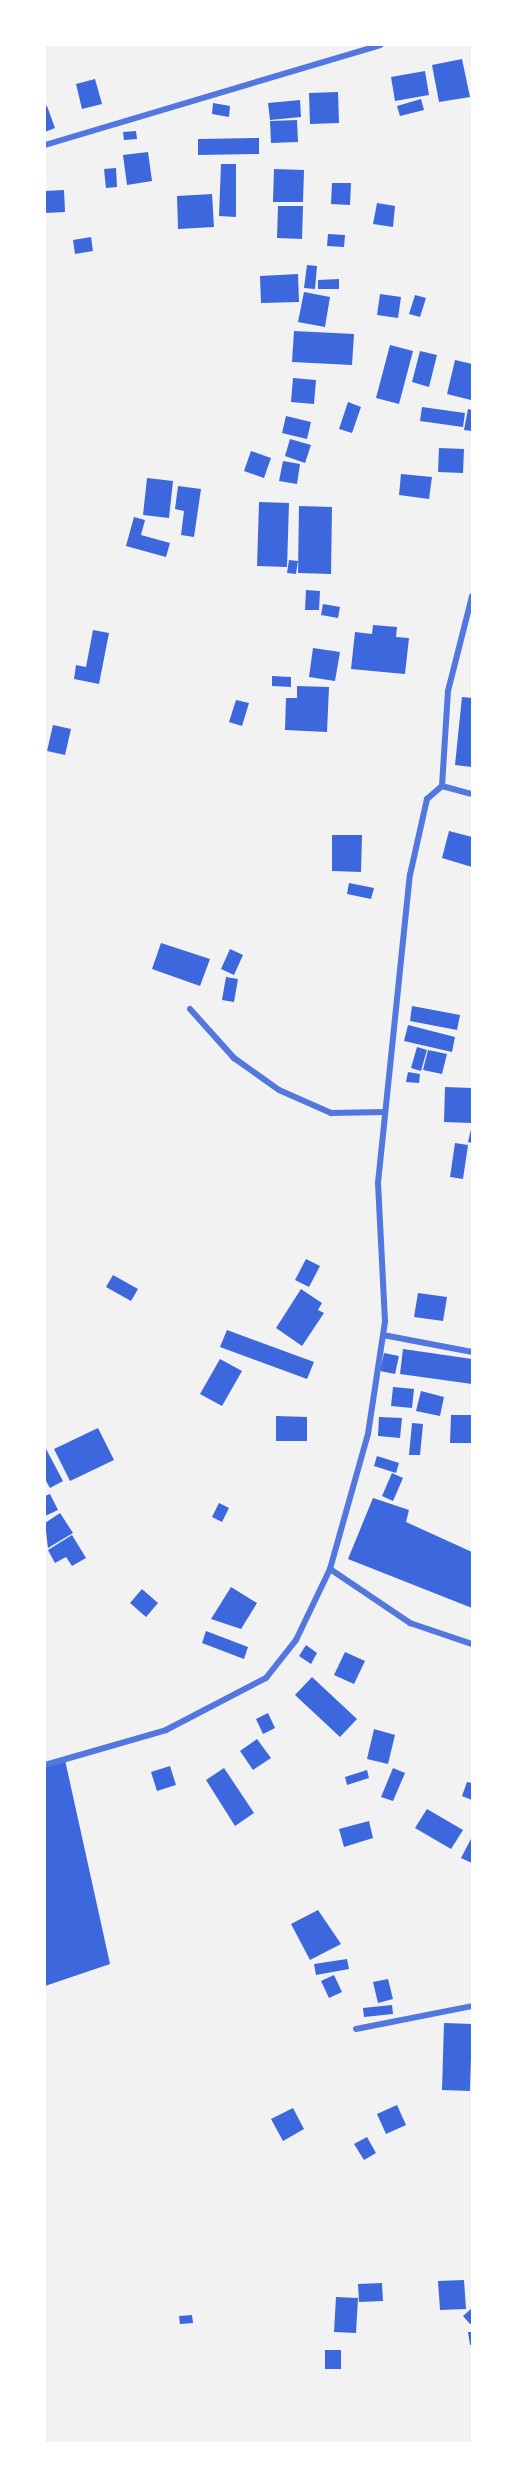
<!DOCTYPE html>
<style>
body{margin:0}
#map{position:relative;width:517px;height:2488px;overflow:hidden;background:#f2f2f2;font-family:"Nunito Sans",sans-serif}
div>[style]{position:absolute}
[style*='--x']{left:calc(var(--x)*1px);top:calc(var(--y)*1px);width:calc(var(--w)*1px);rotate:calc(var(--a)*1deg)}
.building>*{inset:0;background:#3d67dc}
.minor>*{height:6px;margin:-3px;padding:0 3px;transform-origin:3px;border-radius:3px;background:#5277de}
span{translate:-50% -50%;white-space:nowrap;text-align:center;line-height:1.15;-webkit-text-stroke:4.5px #fff;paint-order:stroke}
.frame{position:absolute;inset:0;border:46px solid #fff;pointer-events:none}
</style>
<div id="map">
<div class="building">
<div style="clip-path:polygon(462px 59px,470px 97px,439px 102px,432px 65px)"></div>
<div style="clip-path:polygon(425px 71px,429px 95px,395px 101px,391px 77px)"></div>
<div style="clip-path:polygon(95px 79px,102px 104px,82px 109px,76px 84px)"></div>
<div style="clip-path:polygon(338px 92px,339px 123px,310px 124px,309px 93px)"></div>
<div style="clip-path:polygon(421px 99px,424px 110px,400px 116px,397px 106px)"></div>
<div style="clip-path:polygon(300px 100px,301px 117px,270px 120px,268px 103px)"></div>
<div style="clip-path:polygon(213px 103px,230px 106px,229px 117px,212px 114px)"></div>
<div style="clip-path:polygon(47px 106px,55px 128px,45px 132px,45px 107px)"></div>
<div style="clip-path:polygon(297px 120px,298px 142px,271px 143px,270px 121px)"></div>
<div style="clip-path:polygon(136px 131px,137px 139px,124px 140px,123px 132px)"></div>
<div style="clip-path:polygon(259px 138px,259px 154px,198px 155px,198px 139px)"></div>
<div style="clip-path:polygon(148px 152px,152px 181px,127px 185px,123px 155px)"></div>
<div style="clip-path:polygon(221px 164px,236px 164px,236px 217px,219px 216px)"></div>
<div style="clip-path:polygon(116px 168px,117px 187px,106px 188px,104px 169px)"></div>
<div style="clip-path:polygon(274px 169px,304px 170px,303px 202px,273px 202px)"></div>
<div style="clip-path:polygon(332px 183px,351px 183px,350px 205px,331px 204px)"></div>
<div style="clip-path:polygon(64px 190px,65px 212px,45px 213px,45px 191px)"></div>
<div style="clip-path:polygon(212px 194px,214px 227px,178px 229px,177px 196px)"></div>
<div style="clip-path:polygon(377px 203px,395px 206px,393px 227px,373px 224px)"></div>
<div style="clip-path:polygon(278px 206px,303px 206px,302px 239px,277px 238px)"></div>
<div style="clip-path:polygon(328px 234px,345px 235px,344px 247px,327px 246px)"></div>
<div style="clip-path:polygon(91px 237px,93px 251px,75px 254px,73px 240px)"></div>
<div style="clip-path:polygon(307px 265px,317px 266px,315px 289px,304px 288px)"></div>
<div style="clip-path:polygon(298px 274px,299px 302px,261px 303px,260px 276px)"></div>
<div style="clip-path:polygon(339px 279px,339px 289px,318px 289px,318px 280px)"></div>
<div style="clip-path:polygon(304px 292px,330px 297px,325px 327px,298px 322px)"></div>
<div style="clip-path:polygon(380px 294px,401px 297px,398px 318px,377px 315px)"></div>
<div style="clip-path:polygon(415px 295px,426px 298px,420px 317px,409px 314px)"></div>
<div style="clip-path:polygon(294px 331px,354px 334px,352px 365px,292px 362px)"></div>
<div style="clip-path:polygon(390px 345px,413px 351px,399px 404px,376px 398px)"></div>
<div style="clip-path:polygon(420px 351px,437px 355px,429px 387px,412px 382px)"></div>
<div style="clip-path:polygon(455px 360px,472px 364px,471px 400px,447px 394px)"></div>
<div style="clip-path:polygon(293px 378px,316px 380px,314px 404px,291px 402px)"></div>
<div style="clip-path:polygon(348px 402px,361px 407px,352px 433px,339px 429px)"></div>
<div style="clip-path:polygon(422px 407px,465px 413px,463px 427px,420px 421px)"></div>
<div style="clip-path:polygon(468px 409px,472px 410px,472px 431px,464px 430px)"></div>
<div style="clip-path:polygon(286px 416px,311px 422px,307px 439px,282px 433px)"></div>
<div style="clip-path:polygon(290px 439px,311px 445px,305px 463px,285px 456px)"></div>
<div style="clip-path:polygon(439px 448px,464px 449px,463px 473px,438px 472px)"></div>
<div style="clip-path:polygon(251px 451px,271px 458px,264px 478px,244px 471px)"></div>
<div style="clip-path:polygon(283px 461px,300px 464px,297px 484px,279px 481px)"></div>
<div style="clip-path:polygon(401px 474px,432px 477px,429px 499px,399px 495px)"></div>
<div style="clip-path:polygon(147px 478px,173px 481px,169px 518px,143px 515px)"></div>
<div style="clip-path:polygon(178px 486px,201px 489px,194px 537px,181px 535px,184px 511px,175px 509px)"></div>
<div style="clip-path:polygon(259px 502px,289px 503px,287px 567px,257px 566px)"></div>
<div style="clip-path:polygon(299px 506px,332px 507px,331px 574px,298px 573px)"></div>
<div style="clip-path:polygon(134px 517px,145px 520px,141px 535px,170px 543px,166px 557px,126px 546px)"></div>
<div style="clip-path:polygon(289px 560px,298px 561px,296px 574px,287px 573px)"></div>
<div style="clip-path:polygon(306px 590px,320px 591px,319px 610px,305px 610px)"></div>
<div style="clip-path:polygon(323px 604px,340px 607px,338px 618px,321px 615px)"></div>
<div style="clip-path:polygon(373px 625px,397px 627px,396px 637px,409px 638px,405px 674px,351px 669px,355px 632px,372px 634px)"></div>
<div style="clip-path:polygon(93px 630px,109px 633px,99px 684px,74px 679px,76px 665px,86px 667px)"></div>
<div style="clip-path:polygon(313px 648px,340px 652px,335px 681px,309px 677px)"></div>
<div style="clip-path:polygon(272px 676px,291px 677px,291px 687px,272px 686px)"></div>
<div style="clip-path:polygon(297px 686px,329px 687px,327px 732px,285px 730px,286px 698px,297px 698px)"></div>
<div style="clip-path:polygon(462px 697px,472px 698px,472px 767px,455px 765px)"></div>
<div style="clip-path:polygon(236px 700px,249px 703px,242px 726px,229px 722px)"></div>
<div style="clip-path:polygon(53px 725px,71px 729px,65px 755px,47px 751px)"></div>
<div style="clip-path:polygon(449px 831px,472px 837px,472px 867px,442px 858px)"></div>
<div style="clip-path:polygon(332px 835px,362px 835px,361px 872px,332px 871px)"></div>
<div style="clip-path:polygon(349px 883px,374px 888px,371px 899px,347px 894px)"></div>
<div style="clip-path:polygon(161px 943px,210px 959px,200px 986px,152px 969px)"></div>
<div style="clip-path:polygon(230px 949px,243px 955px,234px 975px,221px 969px)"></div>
<div style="clip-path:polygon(226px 977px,238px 979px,234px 1002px,222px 1000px)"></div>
<div style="clip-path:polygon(412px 1006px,460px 1015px,457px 1030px,410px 1021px)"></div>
<div style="clip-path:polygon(408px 1025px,455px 1037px,452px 1052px,404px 1041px)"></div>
<div style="clip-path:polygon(417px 1047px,427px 1050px,421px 1071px,411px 1068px)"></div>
<div style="clip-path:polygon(428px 1050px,447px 1054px,442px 1074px,423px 1070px)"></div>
<div style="clip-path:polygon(408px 1072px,420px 1074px,419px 1083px,406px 1082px)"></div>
<div style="clip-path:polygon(445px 1087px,472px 1088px,472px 1123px,444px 1122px)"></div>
<div style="clip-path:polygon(472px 1125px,472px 1143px,468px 1142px)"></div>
<div style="clip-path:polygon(455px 1143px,468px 1145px,463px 1179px,450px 1177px)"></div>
<div style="clip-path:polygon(306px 1259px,320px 1266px,309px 1287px,295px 1280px)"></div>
<div style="clip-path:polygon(113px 1275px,138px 1289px,131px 1301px,106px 1287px)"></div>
<div style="clip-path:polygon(301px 1289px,322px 1303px,318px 1310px,324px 1313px,302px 1346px,276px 1328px)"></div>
<div style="clip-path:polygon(418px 1293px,447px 1297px,443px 1321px,414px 1317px)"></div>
<div style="clip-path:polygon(227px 1330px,314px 1362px,307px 1379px,220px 1347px)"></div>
<div style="clip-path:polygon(403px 1349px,472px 1359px,472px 1384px,400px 1374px)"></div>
<div style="clip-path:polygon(384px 1353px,399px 1356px,395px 1374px,380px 1371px)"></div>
<div style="clip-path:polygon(220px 1359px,242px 1371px,222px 1406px,200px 1394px)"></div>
<div style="clip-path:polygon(393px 1387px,414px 1389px,412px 1408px,391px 1406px)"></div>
<div style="clip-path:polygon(421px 1391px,444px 1397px,440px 1416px,416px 1411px)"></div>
<div style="clip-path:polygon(451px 1415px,472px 1415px,471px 1443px,450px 1443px)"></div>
<div style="clip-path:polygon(276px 1416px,307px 1417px,307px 1441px,276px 1441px)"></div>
<div style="clip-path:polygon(379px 1417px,402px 1418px,400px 1438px,378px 1436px)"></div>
<div style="clip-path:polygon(412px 1423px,423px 1424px,420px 1455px,409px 1455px)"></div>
<div style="clip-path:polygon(98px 1428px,114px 1460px,70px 1481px,54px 1449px)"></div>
<div style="clip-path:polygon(45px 1447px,63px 1481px,50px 1488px,45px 1479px)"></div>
<div style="clip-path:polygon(377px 1456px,399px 1463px,396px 1473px,374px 1466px)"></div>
<div style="clip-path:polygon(392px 1473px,403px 1478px,393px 1501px,382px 1496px)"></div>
<div style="clip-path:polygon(50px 1494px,58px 1510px,45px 1516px,45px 1496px)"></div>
<div style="clip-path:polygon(373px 1498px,409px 1510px,406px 1522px,472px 1552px,472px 1608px,348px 1559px)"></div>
<div style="clip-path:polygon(219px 1503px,229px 1508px,222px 1522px,212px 1517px)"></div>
<div style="clip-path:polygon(60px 1513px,73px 1533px,48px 1548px,45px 1523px)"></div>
<div style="clip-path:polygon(72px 1535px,86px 1558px,72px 1566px,66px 1557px,55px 1563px,48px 1550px)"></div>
<div style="clip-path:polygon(231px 1587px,257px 1603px,241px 1629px,211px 1619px)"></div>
<div style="clip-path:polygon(142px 1589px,158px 1603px,146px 1617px,130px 1603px)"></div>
<div style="clip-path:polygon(206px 1631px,248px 1647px,244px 1659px,202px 1643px)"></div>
<div style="clip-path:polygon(306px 1645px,317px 1653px,311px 1664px,299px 1656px)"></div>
<div style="clip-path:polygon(345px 1652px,365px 1661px,354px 1684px,334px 1675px)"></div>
<div style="clip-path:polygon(312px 1677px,357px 1719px,340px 1737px,295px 1695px)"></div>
<div style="clip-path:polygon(268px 1713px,275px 1728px,263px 1734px,256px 1719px)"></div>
<div style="clip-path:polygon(374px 1729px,395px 1735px,388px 1764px,367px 1759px)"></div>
<div style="clip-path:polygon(257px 1739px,271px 1758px,253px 1770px,240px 1751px)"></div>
<div style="clip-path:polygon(65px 1760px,110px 1964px,45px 1986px,45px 1767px)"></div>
<div style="clip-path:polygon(170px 1766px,176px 1785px,157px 1791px,151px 1772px)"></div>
<div style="clip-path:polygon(224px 1768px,254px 1813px,235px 1826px,206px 1780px)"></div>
<div style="clip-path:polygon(393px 1768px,405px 1773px,393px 1801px,381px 1797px)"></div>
<div style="clip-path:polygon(367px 1770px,369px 1778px,347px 1785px,345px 1777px)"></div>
<div style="clip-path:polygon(467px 1782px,472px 1783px,472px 1800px,462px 1796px)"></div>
<div style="clip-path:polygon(427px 1809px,463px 1830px,451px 1849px,415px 1828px)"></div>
<div style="clip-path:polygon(369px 1821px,373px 1838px,344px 1847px,339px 1829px)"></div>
<div style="clip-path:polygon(472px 1837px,472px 1863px,461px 1858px)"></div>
<div style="clip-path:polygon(318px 1910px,341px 1944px,310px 1960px,291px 1924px)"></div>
<div style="clip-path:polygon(347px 1959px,349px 1969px,316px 1975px,314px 1964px)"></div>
<div style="clip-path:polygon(334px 1975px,342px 1992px,329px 1998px,321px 1981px)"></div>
<div style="clip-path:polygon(388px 1979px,393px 1999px,378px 2003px,373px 1982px)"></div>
<div style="clip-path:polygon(392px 2005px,393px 2014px,364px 2017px,363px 2008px)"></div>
<div style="clip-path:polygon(444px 2023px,472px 2024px,470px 2091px,442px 2090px)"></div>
<div style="clip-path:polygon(397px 2105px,406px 2125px,386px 2134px,377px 2114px)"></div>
<div style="clip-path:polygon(293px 2108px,304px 2129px,283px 2141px,271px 2119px)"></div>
<div style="clip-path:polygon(367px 2137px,376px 2153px,364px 2160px,354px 2144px)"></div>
<div style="clip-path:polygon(464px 2280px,466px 2309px,440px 2310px,438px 2281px)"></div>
<div style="clip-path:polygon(382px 2283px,383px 2301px,359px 2302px,358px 2284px)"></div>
<div style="clip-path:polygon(336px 2297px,358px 2298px,356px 2333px,334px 2332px)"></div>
<div style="clip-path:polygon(472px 2308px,472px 2323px,470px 2324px,463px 2316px)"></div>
<div style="clip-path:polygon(192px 2315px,193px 2323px,180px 2324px,179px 2316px)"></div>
<div style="clip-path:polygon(468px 2332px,472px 2332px,472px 2345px,470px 2345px)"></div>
<div style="clip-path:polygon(325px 2350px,341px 2350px,341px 2369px,325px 2369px)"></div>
</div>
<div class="minor">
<div style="--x:45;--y:145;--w:350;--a:-16.6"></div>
<div style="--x:442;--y:786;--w:31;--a:15"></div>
<div style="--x:190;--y:1009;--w:66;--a:48.1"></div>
<div style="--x:234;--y:1058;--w:55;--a:35.4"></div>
<div style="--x:279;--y:1090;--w:57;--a:23.9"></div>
<div style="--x:331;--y:1113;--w:54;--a:-1.1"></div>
<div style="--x:383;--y:1335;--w:91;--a:10.8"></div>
<div style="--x:330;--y:1569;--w:97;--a:34"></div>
<div style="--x:410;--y:1623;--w:65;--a:18.7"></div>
<div style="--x:45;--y:1765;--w:126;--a:-16.1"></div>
<div style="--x:166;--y:1730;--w:113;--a:-27.5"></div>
<div style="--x:266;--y:1678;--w:48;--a:-51.7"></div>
<div style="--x:296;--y:1640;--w:79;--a:-64.4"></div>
<div style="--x:330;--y:1569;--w:140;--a:-74.3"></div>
<div style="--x:368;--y:1434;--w:114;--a:-81.4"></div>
<div style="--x:385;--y:1321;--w:138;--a:-92.9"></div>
<div style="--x:378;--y:1183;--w:310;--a:-84.1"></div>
<div style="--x:410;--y:875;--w:78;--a:-77.4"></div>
<div style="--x:427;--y:799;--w:20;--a:-41"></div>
<div style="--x:442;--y:786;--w:95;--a:-86.4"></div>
<div style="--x:448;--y:691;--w:98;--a:-75.8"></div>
<div style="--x:356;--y:2029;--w:118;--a:-11.2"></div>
</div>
<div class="frame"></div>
</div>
